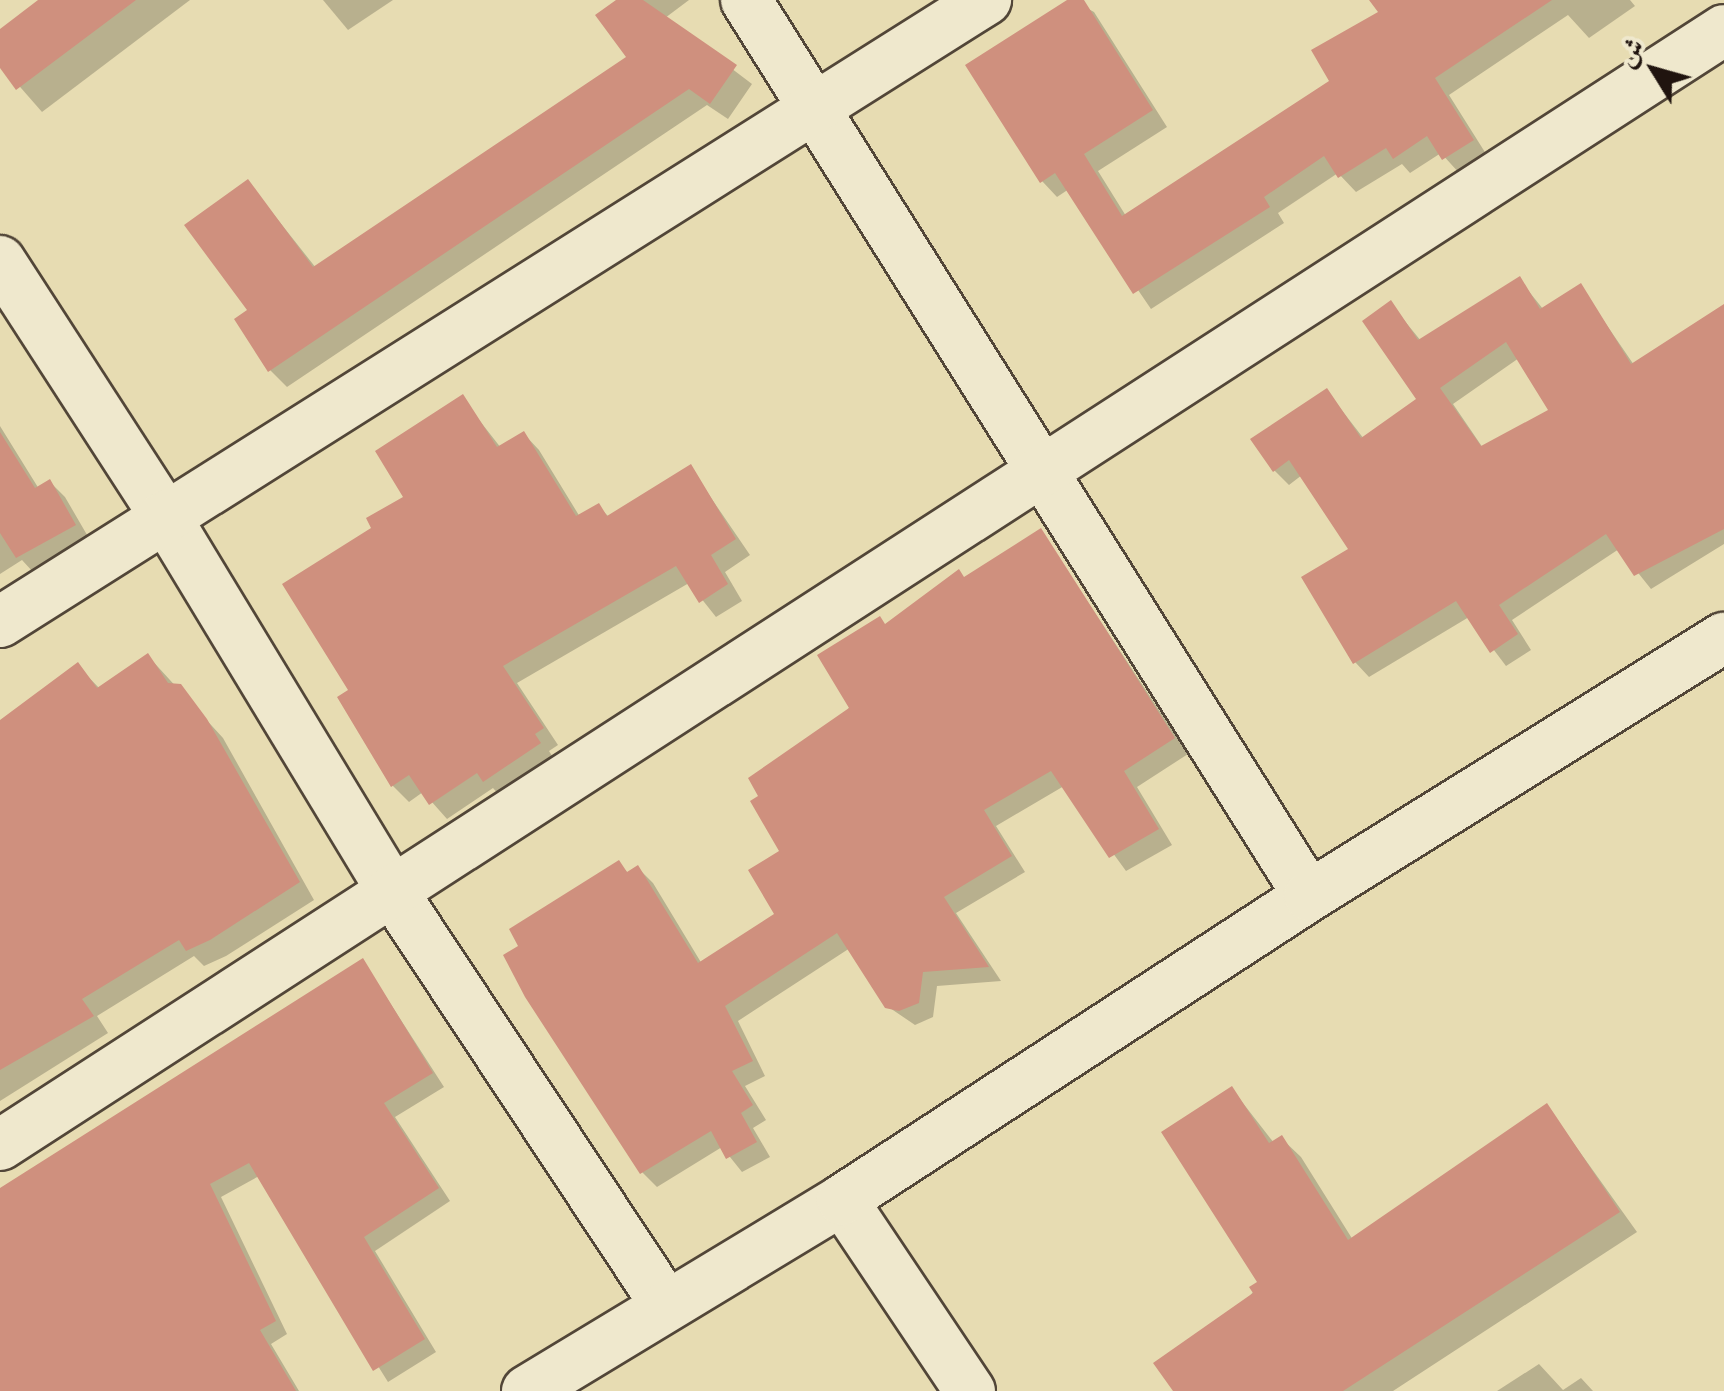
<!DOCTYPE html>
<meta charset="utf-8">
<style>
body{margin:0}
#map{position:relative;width:1724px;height:1391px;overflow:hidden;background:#e7dcb2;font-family:"Gentium Book Plus",Amiri,serif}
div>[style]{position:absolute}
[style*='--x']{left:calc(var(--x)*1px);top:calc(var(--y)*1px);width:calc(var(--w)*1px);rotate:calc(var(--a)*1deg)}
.shadow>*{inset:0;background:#0003}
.building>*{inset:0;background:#cf907e}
.roads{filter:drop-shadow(2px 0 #524638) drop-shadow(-2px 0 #524638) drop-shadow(0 2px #524638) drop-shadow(0 -2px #524638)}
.street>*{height:50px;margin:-25px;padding:0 25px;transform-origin:25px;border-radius:25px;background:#efe8cd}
span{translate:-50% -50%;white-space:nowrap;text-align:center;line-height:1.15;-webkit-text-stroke:8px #efe8cd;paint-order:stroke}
.north{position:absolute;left:1604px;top:20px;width:100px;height:100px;-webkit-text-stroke:8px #efe8cd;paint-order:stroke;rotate:307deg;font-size:28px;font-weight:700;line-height:40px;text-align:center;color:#20140f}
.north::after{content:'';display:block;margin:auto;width:35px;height:45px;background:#20140f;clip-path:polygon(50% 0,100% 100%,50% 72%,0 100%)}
</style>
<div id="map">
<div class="shadow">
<div style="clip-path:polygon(42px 0,190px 0,42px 112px,0 64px,0 32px)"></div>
<div style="clip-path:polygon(323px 0,393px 0,348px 30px)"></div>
<div style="clip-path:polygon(621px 0,689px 0,665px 18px,752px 84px,728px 119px,707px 105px,287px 387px,270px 370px,251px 311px,248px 182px,316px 268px,630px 58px)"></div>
<div style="clip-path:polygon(1072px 0,1094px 12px,1167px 127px,1098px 171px,1126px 216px,1332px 81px,1427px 0,1630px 0,1635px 6px,1589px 38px,1568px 15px,1449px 95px,1488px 157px,1460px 174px,1441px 153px,1410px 173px,1402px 164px,1356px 192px,1338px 173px,1278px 213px,1284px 223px,1151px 309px,1069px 189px,1057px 197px,1042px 181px)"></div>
<div style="clip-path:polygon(evenodd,1519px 279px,1543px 309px,1580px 286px,1634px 365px,1724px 307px,1724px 544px,1651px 589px,1619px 549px,1512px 620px,1531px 650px,1506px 666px,1469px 617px,1369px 677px,1355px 662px,1352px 550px,1302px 475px,1289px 485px,1274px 470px,1327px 391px,1364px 439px,1420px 400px,1391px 304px,1421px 341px,1519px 279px,1519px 358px,1552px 411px,1483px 448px,1453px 404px,1519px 358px)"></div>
<div style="clip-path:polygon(462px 398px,501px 448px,524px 434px,539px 450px,580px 517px,598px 506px,609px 517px,690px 467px,750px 555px,725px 572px,742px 601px,716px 617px,689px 583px,517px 683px,558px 745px,549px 751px,554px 759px,500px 796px,493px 788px,447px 819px,423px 792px,409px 802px,393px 786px,340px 698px,351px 690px,375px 529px,406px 498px)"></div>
<div style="clip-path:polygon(0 426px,39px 489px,50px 482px,65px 497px,90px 540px,33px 572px,22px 560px,0 574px)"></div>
<div style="clip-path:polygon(1041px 531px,1188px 754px,1137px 787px,1172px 845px,1126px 871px,1064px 786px,996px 826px,1025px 872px,956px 913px,1001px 981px,937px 986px,933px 1017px,915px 1025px,887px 1006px,850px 948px,738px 1021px,765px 1076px,745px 1086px,766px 1120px,753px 1128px,770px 1157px,742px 1172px,722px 1147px,657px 1187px,642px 1172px,522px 947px,619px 864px,629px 874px,638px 868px,653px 883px,702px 964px,778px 914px,782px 851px,887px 626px)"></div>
<div style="clip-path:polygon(148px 656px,223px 738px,314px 900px,226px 956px,204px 966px,194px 956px,97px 1016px,108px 1033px,0 1101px,0 750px,78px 666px,100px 689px)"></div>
<div style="clip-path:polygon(363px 961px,444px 1087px,395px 1117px,450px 1201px,375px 1251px,436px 1352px,388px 1382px,259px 1176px,221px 1197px,287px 1334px,271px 1344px,299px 1391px,0 1391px,0 1192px)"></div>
<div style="clip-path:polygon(1232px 1089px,1274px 1143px,1281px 1138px,1301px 1157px,1353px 1240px,1547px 1106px,1637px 1232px,1393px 1391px,1176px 1391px,1260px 1283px)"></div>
<div style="clip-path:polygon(1539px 1364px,1563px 1390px,1581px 1378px,1593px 1391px,1497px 1391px)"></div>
</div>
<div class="building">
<div style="clip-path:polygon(38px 0,136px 0,16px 90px,0 68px,0 29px)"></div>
<div style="clip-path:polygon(616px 0,643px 0,737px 65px,710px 104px,689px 89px,268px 372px,234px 319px,247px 310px,184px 225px,248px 179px,313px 267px,626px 57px,595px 15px)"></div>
<div style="clip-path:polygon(1067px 0,1084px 0,1153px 110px,1084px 154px,1122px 216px,1329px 81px,1311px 50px,1378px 12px,1369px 0,1552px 0,1435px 78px,1474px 140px,1442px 160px,1427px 136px,1393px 159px,1386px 148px,1338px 178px,1324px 156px,1264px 197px,1270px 207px,1133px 294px,1055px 173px,1040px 183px,965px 65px)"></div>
<div style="clip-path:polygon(evenodd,1520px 276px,1540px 309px,1581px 283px,1631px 364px,1724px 304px,1724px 529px,1634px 576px,1606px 534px,1499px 605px,1518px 634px,1490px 653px,1456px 601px,1353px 664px,1301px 577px,1348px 549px,1289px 460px,1273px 472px,1250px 439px,1327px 388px,1361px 438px,1416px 399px,1362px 321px,1391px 300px,1418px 340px,1520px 276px,1506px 342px,1548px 410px,1481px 446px,1440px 388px,1506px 342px)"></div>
<div style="clip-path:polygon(463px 394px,497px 447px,524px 431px,576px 516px,599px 503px,607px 516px,691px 464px,736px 539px,711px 555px,728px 584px,699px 603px,676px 566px,503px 666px,544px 728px,535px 734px,541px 743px,483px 782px,477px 773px,429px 805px,409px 775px,391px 787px,337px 697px,348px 690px,282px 584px,371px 528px,366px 518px,403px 497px,375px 451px)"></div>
<div style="clip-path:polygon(0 432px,35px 488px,50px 479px,76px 525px,16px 558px,0 533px)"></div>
<div style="clip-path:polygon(1041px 528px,1175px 738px,1124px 771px,1159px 829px,1109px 858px,1051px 771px,984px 810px,1012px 856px,944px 897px,989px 967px,923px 972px,919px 1003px,899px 1011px,885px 1008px,837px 933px,725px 1006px,753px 1061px,732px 1071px,753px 1105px,741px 1113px,757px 1142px,726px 1159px,711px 1131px,640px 1174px,525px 997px,503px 955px,518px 946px,509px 929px,619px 860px,627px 872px,638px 865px,698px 963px,774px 914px,748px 870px,779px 851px,750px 801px,758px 796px,748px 778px,849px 708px,817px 655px,880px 616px,885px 624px,959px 569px,964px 577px)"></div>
<div style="clip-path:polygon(148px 653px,168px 683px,181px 684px,207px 719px,300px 882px,210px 940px,186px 951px,179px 940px,82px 999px,94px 1016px,0 1070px,0 720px,78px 662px,97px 688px)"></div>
<div style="clip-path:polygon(363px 958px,433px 1073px,384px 1103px,439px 1188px,364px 1237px,425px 1339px,373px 1371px,249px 1163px,210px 1184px,276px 1321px,260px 1330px,296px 1391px,0 1391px,0 1188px)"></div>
<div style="clip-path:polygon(1232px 1086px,1269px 1143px,1282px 1135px,1348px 1240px,1547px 1103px,1620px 1212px,1343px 1391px,1173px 1391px,1153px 1363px,1253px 1293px,1249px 1287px,1257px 1282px,1161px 1132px)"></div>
</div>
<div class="roads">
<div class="street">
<div style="--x:746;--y:0;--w:1058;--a:57.86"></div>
<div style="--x:0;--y:261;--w:304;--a:57.1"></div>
<div style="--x:165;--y:516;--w:438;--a:58.8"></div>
<div style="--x:392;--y:891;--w:496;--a:56.5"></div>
<div style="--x:0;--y:622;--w:1166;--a:-32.25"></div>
<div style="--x:0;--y:1145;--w:2053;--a:-32.89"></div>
<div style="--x:842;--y:1200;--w:230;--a:56.2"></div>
<div style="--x:527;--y:1391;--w:368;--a:-31.2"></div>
<div style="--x:842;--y:1200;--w:557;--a:-33.06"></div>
<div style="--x:1309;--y:896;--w:489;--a:-31.9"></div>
</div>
</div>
<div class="north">ش</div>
</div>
